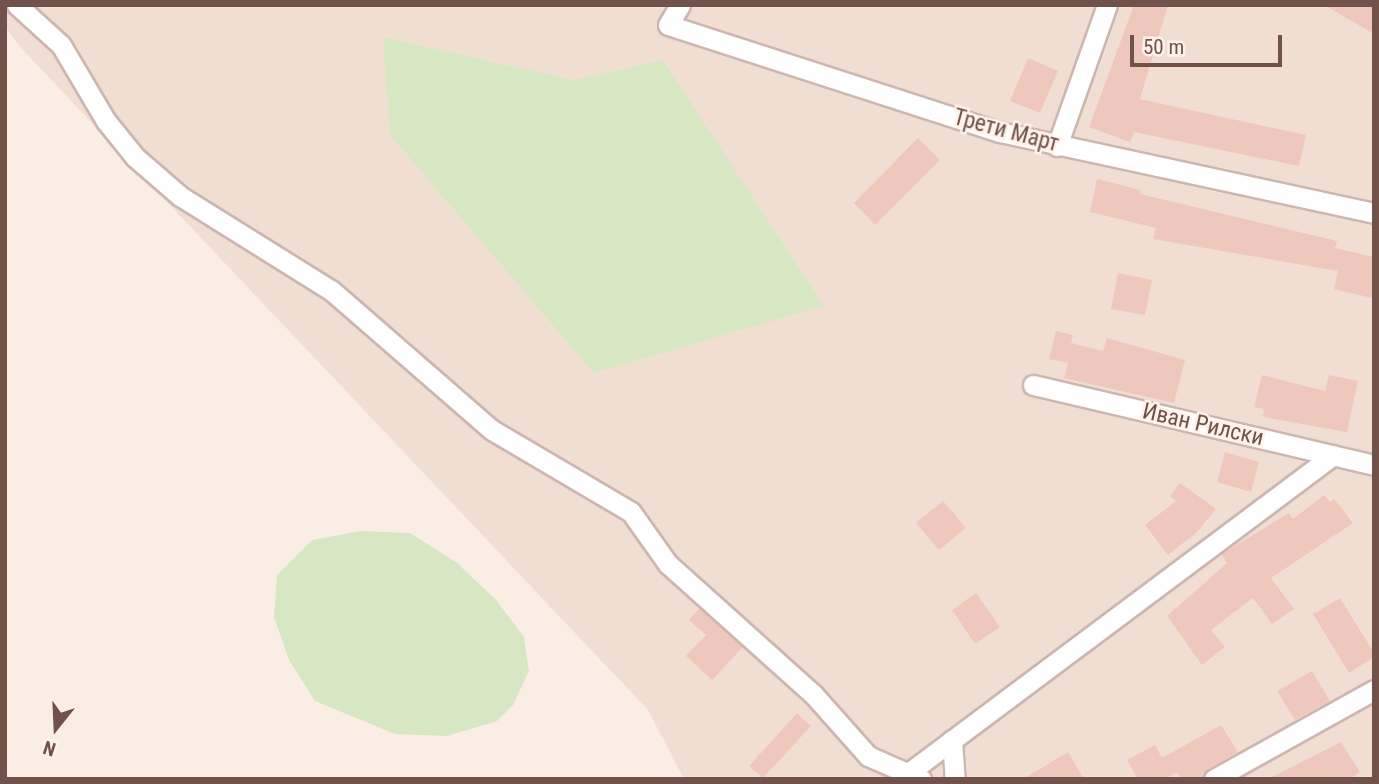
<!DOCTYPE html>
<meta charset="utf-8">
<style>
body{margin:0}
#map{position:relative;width:1379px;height:784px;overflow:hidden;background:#faeee4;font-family:"Roboto Condensed",sans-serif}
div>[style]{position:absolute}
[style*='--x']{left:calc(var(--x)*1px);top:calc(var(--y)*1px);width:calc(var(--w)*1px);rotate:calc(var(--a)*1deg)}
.residential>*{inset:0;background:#f1ded3}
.green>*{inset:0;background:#d8e7c3}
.building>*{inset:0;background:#eec8bd}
.roads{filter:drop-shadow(2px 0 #cdb6ae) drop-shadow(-2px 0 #cdb6ae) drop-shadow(0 2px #cdb6ae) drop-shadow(0 -2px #cdb6ae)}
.minor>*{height:19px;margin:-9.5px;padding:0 9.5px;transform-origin:9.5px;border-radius:9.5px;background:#fff}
span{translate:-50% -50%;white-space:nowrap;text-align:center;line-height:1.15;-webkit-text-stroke:5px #fef2e9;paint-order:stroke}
.street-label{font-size:23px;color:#70524b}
.frame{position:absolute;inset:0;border:7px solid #70524b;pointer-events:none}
.north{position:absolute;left:21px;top:693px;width:70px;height:70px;-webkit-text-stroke:5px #fef2e9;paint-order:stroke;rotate:198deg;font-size:19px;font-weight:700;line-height:28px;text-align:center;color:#70524b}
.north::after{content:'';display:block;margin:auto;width:24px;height:32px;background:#70524b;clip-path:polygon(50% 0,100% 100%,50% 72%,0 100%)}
.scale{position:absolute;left:1130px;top:35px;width:152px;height:32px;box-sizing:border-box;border:4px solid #70524b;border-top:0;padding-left:9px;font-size:21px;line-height:24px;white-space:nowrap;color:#70524b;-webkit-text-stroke:5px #fef2e9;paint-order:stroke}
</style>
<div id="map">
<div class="residential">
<div style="clip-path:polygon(5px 5px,1374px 5px,1374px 779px,684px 779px,648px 710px,22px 49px,5px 27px)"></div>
</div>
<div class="green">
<div style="clip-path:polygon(383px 37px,573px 80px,663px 60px,824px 306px,594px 373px,390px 135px)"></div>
<div style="clip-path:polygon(360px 531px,410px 533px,456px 562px,496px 600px,524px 637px,529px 671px,513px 705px,497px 721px,447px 736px,395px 734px,315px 701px,289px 660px,274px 617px,277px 575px,312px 540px)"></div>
</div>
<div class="building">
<div style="clip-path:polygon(1134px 5px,1168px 5px,1140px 99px,1306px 135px,1299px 166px,1134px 132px,1130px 142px,1089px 127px)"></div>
<div style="clip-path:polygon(1324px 5px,1374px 5px,1374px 34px)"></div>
<div style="clip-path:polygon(1028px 58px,1058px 71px,1040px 113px,1010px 101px)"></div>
<div style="clip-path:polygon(918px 138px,940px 160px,875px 225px,854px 203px)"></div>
<div style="clip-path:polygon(1097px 179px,1141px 190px,1140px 194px,1337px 241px,1335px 248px,1374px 257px,1372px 298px,1334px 289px,1338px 271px,1153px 239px,1156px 228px,1090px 212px)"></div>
<div style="clip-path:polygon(1118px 273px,1152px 280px,1145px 315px,1111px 309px)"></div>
<div style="clip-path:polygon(1056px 331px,1073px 335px,1071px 343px,1103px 351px,1107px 338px,1185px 360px,1174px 403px,1064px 378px,1068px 363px,1049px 359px)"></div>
<div style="clip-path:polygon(1262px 375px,1325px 391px,1329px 375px,1358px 381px,1347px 432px,1263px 417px,1264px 409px,1254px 407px)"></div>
<div style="clip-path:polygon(1225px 452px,1259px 462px,1251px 492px,1217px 482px)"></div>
<div style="clip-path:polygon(1180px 483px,1216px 509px,1197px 532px,1168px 555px,1145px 525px,1176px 501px,1170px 496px)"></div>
<div style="clip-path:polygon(1324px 495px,1330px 502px,1334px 499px,1353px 523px,1271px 578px,1294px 609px,1272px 624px,1253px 598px,1211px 630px,1225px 647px,1202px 665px,1167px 616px,1227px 563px,1221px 554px,1289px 513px,1293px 519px)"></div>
<div style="clip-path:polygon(943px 501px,966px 528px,939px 550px,916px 523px)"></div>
<div style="clip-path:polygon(976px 593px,1000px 627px,975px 644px,952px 610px)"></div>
<div style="clip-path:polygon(1340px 598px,1374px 653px,1374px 657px,1349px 673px,1313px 614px)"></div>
<div style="clip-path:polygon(699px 608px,743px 647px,712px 680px,686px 656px,706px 635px,689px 620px)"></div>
<div style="clip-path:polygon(1312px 671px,1330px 701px,1295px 720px,1277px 691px)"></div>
<div style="clip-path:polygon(797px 713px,811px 726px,763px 778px,749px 766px)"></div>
<div style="clip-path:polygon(1221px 725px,1238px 752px,1208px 769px,1202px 779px,1181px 779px,1177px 772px,1165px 779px,1138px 779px,1127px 760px,1155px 745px,1162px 758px)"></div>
<div style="clip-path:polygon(1341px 742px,1360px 772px,1350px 779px,1268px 779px)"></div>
<div style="clip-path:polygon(1068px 752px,1084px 779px,1023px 779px)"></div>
</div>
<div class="roads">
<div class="minor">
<div style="--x:17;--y:5;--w:59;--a:42.3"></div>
<div style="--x:61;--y:45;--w:88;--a:59.4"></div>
<div style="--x:106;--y:121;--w:46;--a:51.1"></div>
<div style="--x:135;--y:157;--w:60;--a:40.9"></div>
<div style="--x:180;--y:196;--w:179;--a:32"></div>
<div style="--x:332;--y:291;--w:212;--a:41"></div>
<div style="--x:492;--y:430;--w:161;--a:30.5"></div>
<div style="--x:631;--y:512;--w:64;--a:54.6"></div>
<div style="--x:668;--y:564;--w:195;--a:41.9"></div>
<div style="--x:813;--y:694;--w:83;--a:48.4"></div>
<div style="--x:868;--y:756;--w:58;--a:23.5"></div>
<div style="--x:680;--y:5;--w:23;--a:121"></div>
<div style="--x:668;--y:25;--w:349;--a:17.9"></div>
<div style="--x:1000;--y:132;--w:383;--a:12.2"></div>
<div style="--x:1057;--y:146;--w:150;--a:-70.5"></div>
<div style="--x:1033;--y:385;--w:350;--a:13.2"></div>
<div style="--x:952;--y:740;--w:39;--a:86"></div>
<div style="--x:907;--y:774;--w:531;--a:-36.81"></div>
<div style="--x:1214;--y:779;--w:183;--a:-29.1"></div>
</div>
</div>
<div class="street-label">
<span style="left:1006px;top:131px;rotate:15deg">Трети Март</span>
<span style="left:1203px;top:425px;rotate:13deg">Иван Рилски</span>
</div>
<div class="frame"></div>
<div class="north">N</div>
<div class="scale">50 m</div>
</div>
